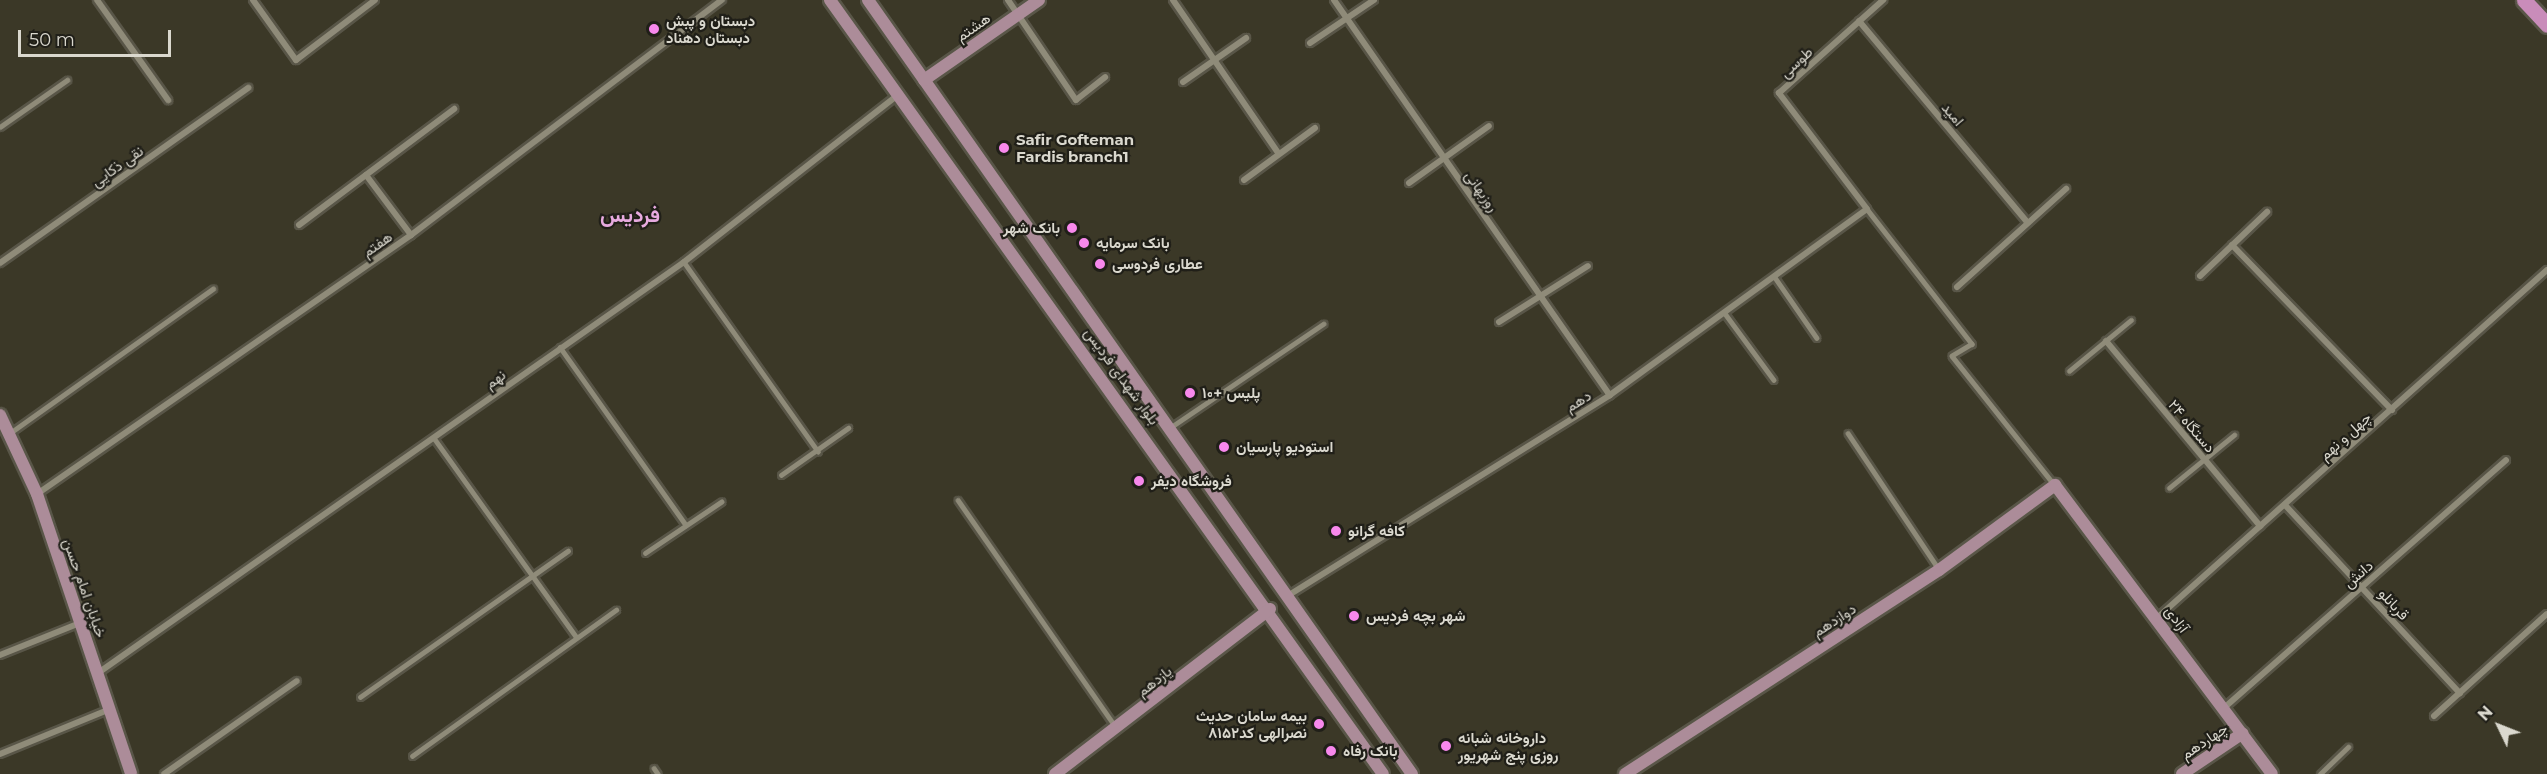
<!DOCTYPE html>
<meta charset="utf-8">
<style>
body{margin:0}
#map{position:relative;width:2547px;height:774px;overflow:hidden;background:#3b3827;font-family:Montserrat,Vazirmatn,sans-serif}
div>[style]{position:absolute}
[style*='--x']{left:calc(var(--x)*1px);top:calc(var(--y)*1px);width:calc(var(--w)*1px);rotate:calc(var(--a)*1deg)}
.roads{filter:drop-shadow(2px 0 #595648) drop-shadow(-2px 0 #595648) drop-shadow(0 2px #595648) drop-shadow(0 -2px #595648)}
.lane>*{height:4.5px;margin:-2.25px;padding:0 2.25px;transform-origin:2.25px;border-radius:2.25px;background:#8f8b79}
.street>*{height:6px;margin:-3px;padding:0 3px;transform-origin:3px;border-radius:3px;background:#8f8b79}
.secondary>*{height:12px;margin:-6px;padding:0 6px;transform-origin:6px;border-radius:6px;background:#ac8c99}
.primary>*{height:15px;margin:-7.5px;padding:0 7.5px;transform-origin:7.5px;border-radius:7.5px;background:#c98cba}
.dots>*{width:16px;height:16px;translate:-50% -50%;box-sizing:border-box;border:3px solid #201f18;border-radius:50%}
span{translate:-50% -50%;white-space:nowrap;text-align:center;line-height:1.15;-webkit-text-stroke:4.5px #201f18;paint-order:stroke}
.poi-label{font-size:15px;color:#dad8ce;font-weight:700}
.left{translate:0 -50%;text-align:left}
.right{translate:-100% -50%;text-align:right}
.street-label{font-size:15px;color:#dad8ce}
.district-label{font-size:21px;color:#e7aadf;font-weight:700}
.north{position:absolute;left:2469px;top:696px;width:60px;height:60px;-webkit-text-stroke:4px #201f18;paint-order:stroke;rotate:313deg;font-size:16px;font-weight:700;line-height:24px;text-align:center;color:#dad8ce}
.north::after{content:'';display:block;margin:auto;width:21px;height:27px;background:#dad8ce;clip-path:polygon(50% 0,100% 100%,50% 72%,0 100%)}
.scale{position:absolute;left:18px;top:30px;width:153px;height:27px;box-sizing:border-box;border:3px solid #dad8ce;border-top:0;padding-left:8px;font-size:18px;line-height:21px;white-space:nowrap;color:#dad8ce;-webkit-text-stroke:4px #201f18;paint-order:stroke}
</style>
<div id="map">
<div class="roads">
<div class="lane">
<div style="--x:0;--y:127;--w:82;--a:-35"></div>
<div style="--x:1867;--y:209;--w:171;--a:52.1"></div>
<div style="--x:1972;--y:344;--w:23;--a:149"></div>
<div style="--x:1952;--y:356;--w:162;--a:51.5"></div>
<div style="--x:684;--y:262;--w:232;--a:54.7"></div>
<div style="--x:1774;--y:276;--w:75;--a:55.3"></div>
<div style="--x:1724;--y:312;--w:84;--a:53.7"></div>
<div style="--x:560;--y:347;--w:218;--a:54.7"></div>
<div style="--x:2069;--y:371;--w:80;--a:-39.4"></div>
<div style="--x:1171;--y:427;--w:184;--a:-34.1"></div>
<div style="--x:10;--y:433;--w:249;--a:-35.4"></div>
<div style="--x:1848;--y:433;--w:162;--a:56.3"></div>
<div style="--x:434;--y:438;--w:244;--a:54.4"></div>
<div style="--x:781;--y:475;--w:82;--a:-35"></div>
<div style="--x:2169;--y:488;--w:84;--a:-39.2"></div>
<div style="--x:958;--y:500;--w:277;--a:55.2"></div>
<div style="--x:645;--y:553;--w:92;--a:-33.9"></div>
<div style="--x:360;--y:697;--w:254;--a:-35.1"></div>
<div style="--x:412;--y:756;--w:251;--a:-35.6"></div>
<div style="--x:654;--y:768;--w:7;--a:56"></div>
<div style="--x:2320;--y:774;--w:39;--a:-44"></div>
</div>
<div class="street">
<div style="--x:97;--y:0;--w:123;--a:54.6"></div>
<div style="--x:253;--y:0;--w:74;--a:54.4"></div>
<div style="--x:296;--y:60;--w:99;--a:-37.2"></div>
<div style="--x:1008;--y:0;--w:121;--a:55.8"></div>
<div style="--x:1076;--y:100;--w:37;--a:-38"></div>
<div style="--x:1173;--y:0;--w:186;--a:55.5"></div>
<div style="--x:1334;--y:0;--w:482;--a:55.1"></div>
<div style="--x:1859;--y:21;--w:263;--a:50.1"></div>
<div style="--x:1310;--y:43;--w:77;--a:-33.9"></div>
<div style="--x:1183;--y:82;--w:77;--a:-34.9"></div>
<div style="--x:366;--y:175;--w:75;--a:53.1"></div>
<div style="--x:1244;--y:180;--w:88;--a:-36.2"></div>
<div style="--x:1409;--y:183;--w:98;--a:-35.5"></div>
<div style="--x:299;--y:225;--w:194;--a:-36.8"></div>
<div style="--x:2232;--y:245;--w:230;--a:45.9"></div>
<div style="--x:0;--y:263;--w:304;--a:-35.2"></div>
<div style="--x:2200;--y:276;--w:93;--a:-43.7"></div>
<div style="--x:1957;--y:287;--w:147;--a:-42"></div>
<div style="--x:1499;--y:322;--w:105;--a:-32.2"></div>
<div style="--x:2106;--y:341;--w:241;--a:50.2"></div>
<div style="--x:37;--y:494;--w:455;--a:-34.7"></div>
<div style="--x:411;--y:235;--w:390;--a:-37.1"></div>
<div style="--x:2285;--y:505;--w:257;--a:47.1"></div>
<div style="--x:1289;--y:595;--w:378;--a:-31.9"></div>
<div style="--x:1610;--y:395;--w:317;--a:-35.9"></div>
<div style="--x:1867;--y:209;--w:146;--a:-127.2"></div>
<div style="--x:1779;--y:93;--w:140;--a:-41.8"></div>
<div style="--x:2157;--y:618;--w:523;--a:-41.74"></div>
<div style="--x:0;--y:655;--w:86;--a:-21.8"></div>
<div style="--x:98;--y:673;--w:716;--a:-35.04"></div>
<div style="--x:684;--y:262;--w:271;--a:-38"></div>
<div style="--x:2225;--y:707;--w:374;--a:-41.3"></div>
<div style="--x:2434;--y:716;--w:152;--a:-42.1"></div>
<div style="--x:0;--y:754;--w:119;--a:-22.2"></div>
<div style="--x:164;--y:774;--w:162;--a:-35"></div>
</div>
<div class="secondary">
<div style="--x:830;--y:0;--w:951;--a:54.46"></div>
<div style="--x:868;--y:0;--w:946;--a:54.9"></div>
<div style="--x:924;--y:80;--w:140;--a:-34.8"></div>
<div style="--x:0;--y:415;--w:87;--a:64.9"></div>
<div style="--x:37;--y:494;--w:295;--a:71.4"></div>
<div style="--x:1055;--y:774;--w:271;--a:-37.5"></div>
<div style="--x:1625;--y:774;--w:374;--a:-33"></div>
<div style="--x:1939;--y:570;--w:144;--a:-36.2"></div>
<div style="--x:2055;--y:485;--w:361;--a:53.1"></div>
<div style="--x:2182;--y:774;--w:73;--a:-33.9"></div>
</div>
<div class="primary">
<div style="--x:2524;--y:0;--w:34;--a:47"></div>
</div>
</div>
<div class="dots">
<div style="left:654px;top:29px;background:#f788ec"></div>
<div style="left:1004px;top:148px;background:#f788ec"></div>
<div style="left:1072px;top:228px;background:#f788ec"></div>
<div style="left:1084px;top:243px;background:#f788ec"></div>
<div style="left:1100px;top:264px;background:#f788ec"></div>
<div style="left:1190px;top:393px;background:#f788ec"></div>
<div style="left:1224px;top:447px;background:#f788ec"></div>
<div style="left:1139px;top:481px;background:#f788ec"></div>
<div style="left:1336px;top:531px;background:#f788ec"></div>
<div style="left:1354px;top:616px;background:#f788ec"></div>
<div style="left:1319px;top:724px;background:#f788ec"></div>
<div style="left:1446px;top:746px;background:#f788ec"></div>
<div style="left:1331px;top:751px;background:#f788ec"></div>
</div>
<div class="poi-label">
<span class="left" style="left:666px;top:29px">دبستان و پبش<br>دبستان دهناد</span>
<span class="left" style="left:1016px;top:148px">Safir Gofteman<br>Fardis branch1</span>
<span class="right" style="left:1060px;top:228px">بانک شهر</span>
<span class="left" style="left:1096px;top:243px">بانک سرمایه</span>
<span class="left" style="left:1112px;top:264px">عطاری فردوسی</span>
<span class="left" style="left:1202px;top:393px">پلیس +۱۰</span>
<span class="left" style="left:1236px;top:447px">استودیو پارسیان</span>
<span class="left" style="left:1151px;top:481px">فروشگاه دیفر</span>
<span class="left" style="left:1348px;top:531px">کافه گرانو</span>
<span class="left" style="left:1366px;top:616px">شهر بچه فردیس</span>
<span class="right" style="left:1307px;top:724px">بیمه سامان حدیث<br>نصرالهی کد۸۱۵۲</span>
<span class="left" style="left:1458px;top:746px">داروخانه شبانه<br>روزی پنج شهریور</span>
<span class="left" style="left:1343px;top:751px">بانک رفاه</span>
</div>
<div class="street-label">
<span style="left:973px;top:27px;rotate:-35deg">هشتم</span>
<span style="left:1796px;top:62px;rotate:-42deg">طوسی</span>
<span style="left:1953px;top:114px;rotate:50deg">امید</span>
<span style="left:117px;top:166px;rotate:-35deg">نقی ذکایی</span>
<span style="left:1482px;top:191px;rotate:55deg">روزبهانی</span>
<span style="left:377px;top:244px;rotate:-35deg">هفتم</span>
<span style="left:1122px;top:376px;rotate:54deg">بلوار شهدای فردیس</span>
<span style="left:495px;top:379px;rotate:-36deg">نهم</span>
<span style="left:1578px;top:401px;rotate:-32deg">دهم</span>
<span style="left:2192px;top:426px;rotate:50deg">۲۴ دستگاه</span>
<span style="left:2345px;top:436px;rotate:-42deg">چهل و نهم</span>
<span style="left:2358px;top:574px;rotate:-41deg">دانش</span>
<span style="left:85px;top:588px;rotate:71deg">خیابان امام حسن</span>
<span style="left:2394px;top:604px;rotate:47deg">قربانلو</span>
<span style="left:2177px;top:619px;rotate:53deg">آزادی</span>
<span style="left:1834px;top:620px;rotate:-33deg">دوازدهم</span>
<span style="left:1154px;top:681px;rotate:-38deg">یازدهم</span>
<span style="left:2204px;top:741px;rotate:-34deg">چهاردهم</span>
</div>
<div class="district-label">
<span style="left:630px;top:215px">فردیس</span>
</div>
<div class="north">N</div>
<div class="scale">50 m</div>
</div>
